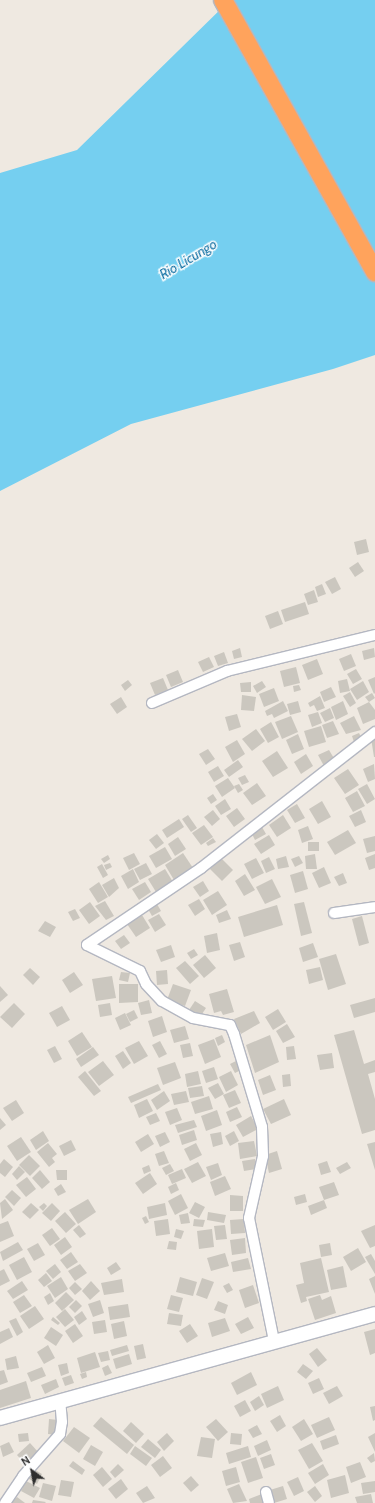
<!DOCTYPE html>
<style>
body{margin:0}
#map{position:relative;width:375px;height:1503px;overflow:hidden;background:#efe9e1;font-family:Cabin,sans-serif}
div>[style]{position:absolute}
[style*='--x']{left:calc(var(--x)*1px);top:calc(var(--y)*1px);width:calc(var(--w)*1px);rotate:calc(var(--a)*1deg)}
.water>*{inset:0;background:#75cff0}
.building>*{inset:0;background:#cbc7bf}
.roads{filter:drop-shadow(1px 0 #b4b7c1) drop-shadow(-1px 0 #b4b7c1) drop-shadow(0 1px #b4b7c1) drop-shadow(0 -1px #b4b7c1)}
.street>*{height:10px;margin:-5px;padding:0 5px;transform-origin:5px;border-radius:5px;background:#fff}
.secondary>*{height:14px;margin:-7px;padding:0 7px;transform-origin:7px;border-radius:7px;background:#fff}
.highway>*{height:18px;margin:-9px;padding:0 9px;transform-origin:9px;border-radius:9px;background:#ffa35c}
span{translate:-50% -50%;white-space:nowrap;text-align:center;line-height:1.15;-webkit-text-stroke:3px #fff;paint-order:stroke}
.water-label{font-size:14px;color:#0d6fa3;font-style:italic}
.north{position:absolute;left:12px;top:1451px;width:40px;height:40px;-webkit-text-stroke:3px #fff;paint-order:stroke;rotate:328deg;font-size:11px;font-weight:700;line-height:16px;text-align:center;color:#2e2e2e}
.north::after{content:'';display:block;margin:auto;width:14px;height:18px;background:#2e2e2e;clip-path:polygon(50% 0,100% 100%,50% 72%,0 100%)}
</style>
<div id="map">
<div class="water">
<div style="clip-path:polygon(230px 0,375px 0,375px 355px,333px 369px,131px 424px,0 491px,0 173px,77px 150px)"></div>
</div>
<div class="building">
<div style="clip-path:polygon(366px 539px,369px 552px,357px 555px,354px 542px)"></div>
<div style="clip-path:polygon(358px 562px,364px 571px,355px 577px,349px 568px)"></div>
<div style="clip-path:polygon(335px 577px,341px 589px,332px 594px,325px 582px)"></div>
<div style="clip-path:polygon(322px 584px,326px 594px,318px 597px,315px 587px)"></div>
<div style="clip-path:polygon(314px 590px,318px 602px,308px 605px,304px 594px)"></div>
<div style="clip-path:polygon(305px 602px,309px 614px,285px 622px,281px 610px)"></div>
<div style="clip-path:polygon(278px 611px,283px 624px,270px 629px,265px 616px)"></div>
<div style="clip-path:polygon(240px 648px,242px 657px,234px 659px,232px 651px)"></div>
<div style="clip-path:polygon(374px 648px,375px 657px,364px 660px,362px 651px)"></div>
<div style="clip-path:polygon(224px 652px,228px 663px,218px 666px,214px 656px)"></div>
<div style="clip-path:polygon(351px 654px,356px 666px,344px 671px,339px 659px)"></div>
<div style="clip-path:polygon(209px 657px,214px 667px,203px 672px,198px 662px)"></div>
<div style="clip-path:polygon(317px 659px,323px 674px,308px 680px,302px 665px)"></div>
<div style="clip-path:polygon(296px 667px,300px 683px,284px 687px,280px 671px)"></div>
<div style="clip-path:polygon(356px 669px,362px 679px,353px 684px,347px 674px)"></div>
<div style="clip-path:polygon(178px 670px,183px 682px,171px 687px,166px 675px)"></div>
<div style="clip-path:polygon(375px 677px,375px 693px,374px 694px,368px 680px)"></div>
<div style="clip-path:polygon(163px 678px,168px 690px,155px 695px,150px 683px)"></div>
<div style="clip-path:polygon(347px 679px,350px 691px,340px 693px,338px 681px)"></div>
<div style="clip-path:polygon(128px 680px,132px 685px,125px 691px,121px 685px)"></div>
<div style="clip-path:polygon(262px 681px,266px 687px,257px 693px,253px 686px)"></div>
<div style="clip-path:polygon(363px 681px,369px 692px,357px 700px,350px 689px)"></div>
<div style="clip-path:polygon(251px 682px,251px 692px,241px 692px,240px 683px)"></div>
<div style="clip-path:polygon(299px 685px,301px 690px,294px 692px,293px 686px)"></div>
<div style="clip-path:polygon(331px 687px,336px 697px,324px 702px,320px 692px)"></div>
<div style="clip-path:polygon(274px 688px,279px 701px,264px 707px,259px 694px)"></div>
<div style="clip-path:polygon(350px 692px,356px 703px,350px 707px,343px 696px)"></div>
<div style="clip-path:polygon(372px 693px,375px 698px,369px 702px,365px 697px)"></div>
<div style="clip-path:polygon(242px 695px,256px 697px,254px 711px,241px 710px)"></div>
<div style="clip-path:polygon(320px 696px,325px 708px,317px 711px,314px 705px,310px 707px,308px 703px)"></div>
<div style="clip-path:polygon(121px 697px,127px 707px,117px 714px,110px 704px)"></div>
<div style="clip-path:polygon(283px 701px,288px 711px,274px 718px,272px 714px,267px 716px,265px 711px)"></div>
<div style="clip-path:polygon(298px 701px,301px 712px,290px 715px,287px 704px)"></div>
<div style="clip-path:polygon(343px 701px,348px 714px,336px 720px,331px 707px)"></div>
<div style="clip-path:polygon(369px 702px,375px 710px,375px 719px,363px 724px,357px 708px)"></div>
<div style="clip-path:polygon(330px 708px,334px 718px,325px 722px,320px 713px)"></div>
<div style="clip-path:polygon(318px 712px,322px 723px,312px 727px,308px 715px)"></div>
<div style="clip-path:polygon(237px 714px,241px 727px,229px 731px,225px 717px)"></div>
<div style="clip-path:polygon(291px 716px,298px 732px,282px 739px,275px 722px)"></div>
<div style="clip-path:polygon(354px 716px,361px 730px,346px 734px,340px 723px)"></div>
<div style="clip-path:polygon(333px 721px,339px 734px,327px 738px,322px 725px)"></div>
<div style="clip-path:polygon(271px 722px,279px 737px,268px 743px,260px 729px)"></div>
<div style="clip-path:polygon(321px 726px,326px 742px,309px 747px,304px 731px)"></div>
<div style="clip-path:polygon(256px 729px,265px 741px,252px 751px,242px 739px)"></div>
<div style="clip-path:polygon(359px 733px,362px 739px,354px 742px,352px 736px)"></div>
<div style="clip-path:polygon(298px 734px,304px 749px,292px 754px,286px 740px)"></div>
<div style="clip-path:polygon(375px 737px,375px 757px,374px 757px,371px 738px)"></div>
<div style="clip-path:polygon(237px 740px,245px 754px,233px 762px,225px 747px)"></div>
<div style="clip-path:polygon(208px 749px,215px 759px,206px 765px,199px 754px)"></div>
<div style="clip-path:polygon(329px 750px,335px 760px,324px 766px,318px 755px)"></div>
<div style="clip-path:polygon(277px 751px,288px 768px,273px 777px,262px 761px)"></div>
<div style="clip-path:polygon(306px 754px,313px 766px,301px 774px,294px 762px)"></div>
<div style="clip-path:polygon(238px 760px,243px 767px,229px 777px,224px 770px)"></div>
<div style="clip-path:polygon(374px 764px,375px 779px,368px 782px,363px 769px)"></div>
<div style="clip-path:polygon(218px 766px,224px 776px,214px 782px,208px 772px)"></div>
<div style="clip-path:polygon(348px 769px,359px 785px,345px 794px,334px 778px)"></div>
<div style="clip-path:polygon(245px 775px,249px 782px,242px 785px,238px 778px)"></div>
<div style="clip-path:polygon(228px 778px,235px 788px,222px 797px,215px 786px)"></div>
<div style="clip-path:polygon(257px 783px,266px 796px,252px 805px,243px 793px)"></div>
<div style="clip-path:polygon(239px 784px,243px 790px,238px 793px,234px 786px)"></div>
<div style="clip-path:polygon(367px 784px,375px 799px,367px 804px,358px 789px)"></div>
<div style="clip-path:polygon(357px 791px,365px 806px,353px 812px,345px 798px)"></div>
<div style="clip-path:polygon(213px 794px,217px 800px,211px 804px,207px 798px)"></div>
<div style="clip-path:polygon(225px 799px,231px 809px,221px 815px,215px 806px)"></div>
<div style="clip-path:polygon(322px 801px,331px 817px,318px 824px,309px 809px)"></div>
<div style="clip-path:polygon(297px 804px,305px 818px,295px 823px,287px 810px)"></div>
<div style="clip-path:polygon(237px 808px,245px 819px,234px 827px,226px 816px)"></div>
<div style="clip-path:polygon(213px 810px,220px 819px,212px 826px,204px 817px)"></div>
<div style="clip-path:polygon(361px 810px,366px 822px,355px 827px,349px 816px)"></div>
<div style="clip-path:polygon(188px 815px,197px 828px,191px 832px,182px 819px)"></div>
<div style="clip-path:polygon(283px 815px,291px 828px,277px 837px,269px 825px)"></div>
<div style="clip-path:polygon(179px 819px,184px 827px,167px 838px,162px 830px)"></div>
<div style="clip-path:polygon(204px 825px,213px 837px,201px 845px,192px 833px)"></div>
<div style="clip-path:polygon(308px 826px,313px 839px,302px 843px,298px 830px)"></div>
<div style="clip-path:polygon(262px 827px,266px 834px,255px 840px,251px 832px)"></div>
<div style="clip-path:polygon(348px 830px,356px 843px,335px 855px,327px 842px)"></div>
<div style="clip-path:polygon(157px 834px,164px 843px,156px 849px,149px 840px)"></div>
<div style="clip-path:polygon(269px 835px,275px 845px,261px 854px,254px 844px)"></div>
<div style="clip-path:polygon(375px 836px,375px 851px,367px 853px,363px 839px)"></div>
<div style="clip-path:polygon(178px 837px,186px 849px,175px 856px,168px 844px)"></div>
<div style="clip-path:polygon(213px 838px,216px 842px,208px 846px,206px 843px)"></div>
<div style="clip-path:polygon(308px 842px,319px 842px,319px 851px,308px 851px)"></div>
<div style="clip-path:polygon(165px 847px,172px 859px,156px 868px,149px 856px)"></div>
<div style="clip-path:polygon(134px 853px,140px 864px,129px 870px,123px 858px)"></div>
<div style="clip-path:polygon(183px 853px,193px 868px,174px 880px,165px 865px)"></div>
<div style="clip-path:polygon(315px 854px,317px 869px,306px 869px,305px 856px)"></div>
<div style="clip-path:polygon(375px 854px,375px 868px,369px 870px,365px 858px)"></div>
<div style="clip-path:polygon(108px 855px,110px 859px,104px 863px,101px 859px)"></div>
<div style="clip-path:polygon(286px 856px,289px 867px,278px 869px,276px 859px)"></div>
<div style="clip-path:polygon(299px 856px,303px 863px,295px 867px,291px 859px)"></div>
<div style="clip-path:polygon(269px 857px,275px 869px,266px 873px,261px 861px)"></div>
<div style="clip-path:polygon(221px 858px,233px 870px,222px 881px,210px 869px)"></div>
<div style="clip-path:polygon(256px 858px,264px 873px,252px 879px,244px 864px)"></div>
<div style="clip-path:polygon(110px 863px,112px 867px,106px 870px,104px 865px)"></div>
<div style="clip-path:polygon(146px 863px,152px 874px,140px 880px,134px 869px)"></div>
<div style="clip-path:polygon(102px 864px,108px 875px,103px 878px,97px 867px)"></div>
<div style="clip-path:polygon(324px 867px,331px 883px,319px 888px,312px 873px)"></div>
<div style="clip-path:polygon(133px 869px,139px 882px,128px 889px,121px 876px)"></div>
<div style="clip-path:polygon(165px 869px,173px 882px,156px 892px,148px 879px)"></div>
<div style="clip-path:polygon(303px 871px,308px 889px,295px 893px,290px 875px)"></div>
<div style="clip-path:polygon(343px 873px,347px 883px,339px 886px,334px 877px)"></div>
<div style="clip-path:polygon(245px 874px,255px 890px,244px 896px,235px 881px)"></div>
<div style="clip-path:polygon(114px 878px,119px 888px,109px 897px,102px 885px)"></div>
<div style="clip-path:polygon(272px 879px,281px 897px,265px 904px,256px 887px)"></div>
<div style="clip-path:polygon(203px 881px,209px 891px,200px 897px,193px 887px)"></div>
<div style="clip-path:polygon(99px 882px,108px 897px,98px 903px,89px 889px)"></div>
<div style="clip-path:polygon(145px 882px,151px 892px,139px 900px,132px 889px)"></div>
<div style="clip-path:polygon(218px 891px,227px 905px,212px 915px,203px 900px)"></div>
<div style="clip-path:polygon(199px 899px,205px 909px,195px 916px,188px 905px)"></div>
<div style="clip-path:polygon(105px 901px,114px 916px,106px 920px,95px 906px)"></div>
<div style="clip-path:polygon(90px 902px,100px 916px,89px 924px,79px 910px)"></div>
<div style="clip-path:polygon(304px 902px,312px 933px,301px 936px,294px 904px)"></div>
<div style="clip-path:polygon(157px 904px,161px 911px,152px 916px,148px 909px)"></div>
<div style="clip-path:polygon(277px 905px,283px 925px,244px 937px,238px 917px)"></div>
<div style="clip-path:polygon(75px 909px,80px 918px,73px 921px,68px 912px)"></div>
<div style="clip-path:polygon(227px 910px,231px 919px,219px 923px,216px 915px)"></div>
<div style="clip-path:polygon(159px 914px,166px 925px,155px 932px,148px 920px)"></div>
<div style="clip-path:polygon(142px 915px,150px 928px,136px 937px,127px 924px)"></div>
<div style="clip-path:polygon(362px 916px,369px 943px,359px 946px,352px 919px)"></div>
<div style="clip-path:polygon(45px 921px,56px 927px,50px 937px,38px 931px)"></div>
<div style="clip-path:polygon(217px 933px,220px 950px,207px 953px,204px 936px)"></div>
<div style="clip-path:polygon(124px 935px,130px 943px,121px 949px,115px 941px)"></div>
<div style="clip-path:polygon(240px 942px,245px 957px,234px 961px,229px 945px)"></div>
<div style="clip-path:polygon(313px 943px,318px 957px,303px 962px,299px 948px)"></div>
<div style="clip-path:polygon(171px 945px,175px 957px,161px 962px,156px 950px)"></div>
<div style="clip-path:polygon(194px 949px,198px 955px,191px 959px,187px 953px)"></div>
<div style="clip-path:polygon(336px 954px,346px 984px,328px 990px,319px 959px)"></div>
<div style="clip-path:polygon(205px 955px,216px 968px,204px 978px,193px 965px)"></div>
<div style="clip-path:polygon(185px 961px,199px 976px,190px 984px,176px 968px)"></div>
<div style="clip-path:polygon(320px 967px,323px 980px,309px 984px,306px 970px)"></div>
<div style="clip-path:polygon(30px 968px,40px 977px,33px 985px,23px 975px)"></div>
<div style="clip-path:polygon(167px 970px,168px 984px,157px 985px,156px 971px)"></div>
<div style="clip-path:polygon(74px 972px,83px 985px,70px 993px,62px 980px)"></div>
<div style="clip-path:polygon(121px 972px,130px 973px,128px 982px,119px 980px)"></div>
<div style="clip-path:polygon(112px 976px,116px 998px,96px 1001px,92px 979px)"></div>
<div style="clip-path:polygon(119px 984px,138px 984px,138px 1002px,119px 1003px)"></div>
<div style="clip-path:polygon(173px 984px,191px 990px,185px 1006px,167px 1000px)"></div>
<div style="clip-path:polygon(0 986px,8px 995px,0 1002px)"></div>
<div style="clip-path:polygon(227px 989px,234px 1012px,223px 1015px,221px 1011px,214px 1013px,209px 994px)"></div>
<div style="clip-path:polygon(375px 998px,375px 1012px,354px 1018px,350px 1005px)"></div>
<div style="clip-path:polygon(149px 1000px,152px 1013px,141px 1015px,138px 1003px)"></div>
<div style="clip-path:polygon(195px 1001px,206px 1008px,200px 1017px,189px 1010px)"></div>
<div style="clip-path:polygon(14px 1003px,25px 1014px,12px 1028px,0 1017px)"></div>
<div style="clip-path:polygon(110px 1003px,112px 1015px,100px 1017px,98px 1005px)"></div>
<div style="clip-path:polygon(62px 1006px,70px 1020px,57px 1027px,49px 1013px)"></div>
<div style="clip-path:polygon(278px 1009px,286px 1022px,273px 1030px,265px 1017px)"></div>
<div style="clip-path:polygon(134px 1010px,138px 1018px,130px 1022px,126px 1014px)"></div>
<div style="clip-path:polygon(254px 1011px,260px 1023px,241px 1034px,234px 1019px)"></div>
<div style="clip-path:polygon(125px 1013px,131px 1025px,120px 1030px,115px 1018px)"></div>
<div style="clip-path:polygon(162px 1016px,167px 1032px,153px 1037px,148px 1021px)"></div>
<div style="clip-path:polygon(287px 1024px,295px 1037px,283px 1043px,276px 1031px)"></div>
<div style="clip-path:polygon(185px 1026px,189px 1039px,174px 1043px,170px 1030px)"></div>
<div style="clip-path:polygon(354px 1030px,364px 1064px,375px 1060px,375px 1072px,368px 1074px,375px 1099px,375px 1130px,362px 1134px,334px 1035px)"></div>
<div style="clip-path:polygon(82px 1032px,92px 1047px,77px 1056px,68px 1041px)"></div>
<div style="clip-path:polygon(222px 1035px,225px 1042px,218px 1046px,215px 1038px)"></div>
<div style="clip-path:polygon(270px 1035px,279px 1062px,255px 1073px,246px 1045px)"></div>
<div style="clip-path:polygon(214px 1039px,221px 1057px,205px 1064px,198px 1045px)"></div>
<div style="clip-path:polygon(139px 1041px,148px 1056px,134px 1064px,125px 1048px)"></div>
<div style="clip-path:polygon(160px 1041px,167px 1054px,159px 1058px,152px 1045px)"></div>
<div style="clip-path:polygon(190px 1043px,193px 1056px,183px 1058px,180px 1045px)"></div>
<div style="clip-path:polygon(55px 1046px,62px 1059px,54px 1063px,47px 1050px)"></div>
<div style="clip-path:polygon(294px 1046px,296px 1059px,287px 1060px,286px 1047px)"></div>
<div style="clip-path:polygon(93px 1047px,99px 1055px,81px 1067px,76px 1059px)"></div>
<div style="clip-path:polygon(123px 1051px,131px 1063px,123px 1069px,115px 1056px)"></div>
<div style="clip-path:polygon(332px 1053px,334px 1068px,320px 1070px,317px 1055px)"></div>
<div style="clip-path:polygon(103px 1061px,114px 1075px,99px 1086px,88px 1072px)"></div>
<div style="clip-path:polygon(236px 1061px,241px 1070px,235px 1073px,230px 1064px)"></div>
<div style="clip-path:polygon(175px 1062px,181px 1078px,163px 1085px,157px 1068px)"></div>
<div style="clip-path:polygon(214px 1067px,218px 1079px,206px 1083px,202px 1071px)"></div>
<div style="clip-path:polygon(85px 1071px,101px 1091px,94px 1096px,78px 1077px)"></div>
<div style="clip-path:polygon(198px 1071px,201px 1084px,187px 1087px,185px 1074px)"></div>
<div style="clip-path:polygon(231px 1071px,238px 1085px,226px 1092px,219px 1077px)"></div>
<div style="clip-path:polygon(290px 1074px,291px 1086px,283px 1087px,282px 1075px)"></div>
<div style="clip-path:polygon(270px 1075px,276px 1090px,263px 1095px,258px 1080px)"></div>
<div style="clip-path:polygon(218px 1083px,224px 1094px,215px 1099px,208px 1088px)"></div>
<div style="clip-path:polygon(158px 1084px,161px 1090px,131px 1103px,128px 1097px)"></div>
<div style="clip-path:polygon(202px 1086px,204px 1096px,190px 1098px,188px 1088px)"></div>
<div style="clip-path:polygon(235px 1090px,241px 1103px,229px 1108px,223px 1095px)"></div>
<div style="clip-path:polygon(164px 1091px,170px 1101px,157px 1110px,151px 1100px)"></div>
<div style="clip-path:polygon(186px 1091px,189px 1102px,174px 1105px,171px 1094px)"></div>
<div style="clip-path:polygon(209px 1096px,213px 1109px,195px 1114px,191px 1102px)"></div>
<div style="clip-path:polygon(147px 1099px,153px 1111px,139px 1118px,134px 1105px)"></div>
<div style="clip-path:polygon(284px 1099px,291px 1115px,271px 1124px,263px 1109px)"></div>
<div style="clip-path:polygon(16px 1100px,24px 1113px,12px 1121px,3px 1108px)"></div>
<div style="clip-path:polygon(237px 1107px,242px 1117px,230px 1122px,226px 1112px)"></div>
<div style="clip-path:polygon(177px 1108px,182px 1120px,170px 1125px,165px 1112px)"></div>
<div style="clip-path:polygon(217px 1110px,222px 1125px,206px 1131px,201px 1116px)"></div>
<div style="clip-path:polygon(156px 1113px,160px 1121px,150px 1125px,146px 1117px)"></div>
<div style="clip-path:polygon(251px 1116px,258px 1129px,243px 1137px,236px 1125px)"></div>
<div style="clip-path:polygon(0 1118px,6px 1125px,0 1130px)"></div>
<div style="clip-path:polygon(194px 1120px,197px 1127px,178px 1133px,175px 1125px)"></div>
<div style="clip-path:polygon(194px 1130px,197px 1140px,182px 1145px,179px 1135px)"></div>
<div style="clip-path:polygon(43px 1131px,49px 1141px,36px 1150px,30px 1140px)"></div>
<div style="clip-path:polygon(234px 1131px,239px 1141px,230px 1146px,225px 1136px)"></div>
<div style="clip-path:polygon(165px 1132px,170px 1142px,160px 1147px,155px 1136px)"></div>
<div style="clip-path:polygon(221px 1132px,223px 1144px,213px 1147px,210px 1134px)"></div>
<div style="clip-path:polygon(148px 1134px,154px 1144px,141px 1152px,135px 1142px)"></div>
<div style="clip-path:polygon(21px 1137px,31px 1152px,17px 1161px,7px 1146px)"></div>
<div style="clip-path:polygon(71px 1140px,76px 1150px,64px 1156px,59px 1146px)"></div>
<div style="clip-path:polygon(254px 1141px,257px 1156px,240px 1159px,238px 1143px)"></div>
<div style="clip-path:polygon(375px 1142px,375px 1170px,367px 1144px)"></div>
<div style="clip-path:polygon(48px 1143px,57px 1154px,52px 1158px,55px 1162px,49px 1167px,37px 1152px)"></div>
<div style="clip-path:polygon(196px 1143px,202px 1155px,190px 1161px,184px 1149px)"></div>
<div style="clip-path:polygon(164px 1151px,169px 1163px,159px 1166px,155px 1154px)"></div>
<div style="clip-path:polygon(277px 1151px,282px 1169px,269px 1173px,265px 1155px)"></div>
<div style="clip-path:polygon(29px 1155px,40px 1166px,30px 1176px,19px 1165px)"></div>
<div style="clip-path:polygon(4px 1159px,13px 1167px,5px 1177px,0 1173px,0 1164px)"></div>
<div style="clip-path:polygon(255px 1159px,256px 1169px,244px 1171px,242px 1161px)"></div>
<div style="clip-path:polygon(327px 1161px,331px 1172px,321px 1175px,318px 1164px)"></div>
<div style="clip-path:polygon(198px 1162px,206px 1176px,192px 1183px,184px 1169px)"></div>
<div style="clip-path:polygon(347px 1162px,351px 1168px,340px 1174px,336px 1168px)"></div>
<div style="clip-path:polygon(218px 1163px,222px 1175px,211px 1180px,206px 1167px)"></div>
<div style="clip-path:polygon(170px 1164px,174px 1171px,166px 1175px,162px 1168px)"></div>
<div style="clip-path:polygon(149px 1165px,151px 1171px,144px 1174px,142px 1168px)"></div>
<div style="clip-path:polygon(19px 1166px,25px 1172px,17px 1180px,12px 1174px)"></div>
<div style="clip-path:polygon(182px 1169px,186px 1178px,172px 1184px,168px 1175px)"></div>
<div style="clip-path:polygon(40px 1170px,50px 1182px,42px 1189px,32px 1178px)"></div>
<div style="clip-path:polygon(56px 1170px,67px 1170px,67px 1180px,57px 1180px)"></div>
<div style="clip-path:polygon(150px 1173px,157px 1184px,143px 1194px,135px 1183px)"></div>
<div style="clip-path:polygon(225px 1176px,231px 1189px,215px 1196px,210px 1182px)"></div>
<div style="clip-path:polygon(27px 1177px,36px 1189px,26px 1197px,16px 1185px)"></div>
<div style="clip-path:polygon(334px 1182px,339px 1195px,324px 1200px,327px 1208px,311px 1215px,308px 1206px,324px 1200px,319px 1187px)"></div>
<div style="clip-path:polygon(176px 1183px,179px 1190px,171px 1194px,168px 1187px)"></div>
<div style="clip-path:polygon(61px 1184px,66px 1192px,58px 1196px,54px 1189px)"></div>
<div style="clip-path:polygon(12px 1190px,21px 1198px,14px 1206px,5px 1197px)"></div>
<div style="clip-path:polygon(181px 1194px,188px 1208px,175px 1215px,168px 1201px)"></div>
<div style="clip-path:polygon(305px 1194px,307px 1202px,296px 1205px,294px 1197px)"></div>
<div style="clip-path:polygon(230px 1195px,243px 1196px,243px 1211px,230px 1211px)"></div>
<div style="clip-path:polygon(5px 1199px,13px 1210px,2px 1219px,0 1203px)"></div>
<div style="clip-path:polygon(88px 1199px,96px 1212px,78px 1224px,69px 1210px)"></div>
<div style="clip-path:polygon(195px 1202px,205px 1207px,199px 1218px,189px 1213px)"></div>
<div style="clip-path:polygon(31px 1203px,39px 1210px,30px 1219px,22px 1212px)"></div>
<div style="clip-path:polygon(44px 1203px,47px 1206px,43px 1211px,39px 1207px)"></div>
<div style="clip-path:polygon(52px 1203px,60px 1211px,51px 1221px,42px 1213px)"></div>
<div style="clip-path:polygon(165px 1203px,167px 1215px,149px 1219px,147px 1207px)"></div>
<div style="clip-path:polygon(65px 1212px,76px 1224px,66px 1233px,55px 1221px)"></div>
<div style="clip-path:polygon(208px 1212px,226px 1215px,224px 1223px,207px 1220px)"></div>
<div style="clip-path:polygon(188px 1213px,190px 1223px,181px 1224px,179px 1215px)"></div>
<div style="clip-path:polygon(146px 1216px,149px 1222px,145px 1224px,142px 1218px)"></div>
<div style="clip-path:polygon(168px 1219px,170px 1234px,156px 1236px,154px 1221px)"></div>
<div style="clip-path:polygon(194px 1219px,205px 1220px,203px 1227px,193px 1226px)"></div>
<div style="clip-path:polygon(244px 1219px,245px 1233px,231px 1234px,230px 1220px)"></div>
<div style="clip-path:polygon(8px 1221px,14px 1236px,0 1242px,0 1224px)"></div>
<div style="clip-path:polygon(79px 1225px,86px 1234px,80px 1238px,73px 1230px)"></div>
<div style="clip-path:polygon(225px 1225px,227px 1239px,216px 1240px,214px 1226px)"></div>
<div style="clip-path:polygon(375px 1225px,375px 1246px,370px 1248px,361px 1231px)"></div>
<div style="clip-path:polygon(52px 1228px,60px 1239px,50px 1246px,42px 1235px)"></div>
<div style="clip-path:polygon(176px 1229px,184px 1231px,181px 1239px,174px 1237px)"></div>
<div style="clip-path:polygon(212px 1229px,214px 1247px,199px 1249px,197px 1231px)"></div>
<div style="clip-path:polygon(65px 1237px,72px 1247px,61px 1255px,54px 1245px)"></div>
<div style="clip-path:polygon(245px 1238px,246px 1253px,232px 1255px,230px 1240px)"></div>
<div style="clip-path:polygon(169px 1241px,177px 1242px,176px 1250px,167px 1249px)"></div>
<div style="clip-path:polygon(18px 1242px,23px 1250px,3px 1261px,0 1252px)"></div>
<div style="clip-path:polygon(38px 1243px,45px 1255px,34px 1261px,27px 1249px)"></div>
<div style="clip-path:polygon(330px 1243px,332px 1255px,321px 1257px,319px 1245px)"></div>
<div style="clip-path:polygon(358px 1248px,366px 1262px,351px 1271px,343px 1257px)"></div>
<div style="clip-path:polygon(71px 1252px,78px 1262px,67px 1269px,60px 1260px)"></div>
<div style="clip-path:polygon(225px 1253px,229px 1266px,211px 1271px,207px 1258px)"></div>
<div style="clip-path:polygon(371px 1254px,375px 1261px,375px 1274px,365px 1257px)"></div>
<div style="clip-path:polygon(24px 1257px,32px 1272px,17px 1280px,9px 1265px)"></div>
<div style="clip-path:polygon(248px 1258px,251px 1269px,233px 1272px,231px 1262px)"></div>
<div style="clip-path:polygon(321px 1258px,329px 1292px,306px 1297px,307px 1301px,301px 1303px,296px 1285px,304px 1283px,300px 1263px)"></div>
<div style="clip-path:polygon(116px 1262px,121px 1269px,111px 1275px,107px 1268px)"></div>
<div style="clip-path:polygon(55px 1264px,61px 1272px,53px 1279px,46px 1271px)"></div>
<div style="clip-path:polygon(80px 1264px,87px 1273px,75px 1281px,68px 1271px)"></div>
<div style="clip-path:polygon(343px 1266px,347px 1287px,331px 1290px,327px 1270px)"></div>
<div style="clip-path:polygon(4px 1269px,10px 1281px,0 1286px,0 1271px)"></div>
<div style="clip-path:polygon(46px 1273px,52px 1281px,44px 1287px,38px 1280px)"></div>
<div style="clip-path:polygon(375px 1276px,375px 1294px,369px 1279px)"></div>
<div style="clip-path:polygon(61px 1277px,68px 1289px,55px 1298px,47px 1286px)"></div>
<div style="clip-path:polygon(180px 1277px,197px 1282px,193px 1296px,176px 1292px)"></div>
<div style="clip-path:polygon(202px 1278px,214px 1282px,207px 1299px,196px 1295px)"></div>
<div style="clip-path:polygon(122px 1279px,124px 1292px,104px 1295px,101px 1283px)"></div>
<div style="clip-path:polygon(22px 1281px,28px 1290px,13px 1299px,7px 1291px)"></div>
<div style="clip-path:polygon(91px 1281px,100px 1291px,90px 1300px,82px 1291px)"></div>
<div style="clip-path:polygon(75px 1282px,82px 1289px,75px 1295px,69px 1288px)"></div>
<div style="clip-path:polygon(229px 1283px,233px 1290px,227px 1293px,223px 1286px)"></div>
<div style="clip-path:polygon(253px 1285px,259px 1303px,245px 1308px,239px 1290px)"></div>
<div style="clip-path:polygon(66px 1292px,74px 1300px,62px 1311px,55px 1303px)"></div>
<div style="clip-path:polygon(50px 1293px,54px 1301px,48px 1305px,44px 1297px)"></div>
<div style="clip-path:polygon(24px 1295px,32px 1306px,20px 1313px,13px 1302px)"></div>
<div style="clip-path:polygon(171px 1295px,183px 1298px,179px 1312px,167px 1309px)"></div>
<div style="clip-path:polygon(320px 1295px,322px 1300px,331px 1296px,336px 1313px,315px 1320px,308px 1299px)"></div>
<div style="clip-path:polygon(76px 1300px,82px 1306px,75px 1313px,69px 1307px)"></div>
<div style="clip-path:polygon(100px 1300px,104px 1313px,93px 1317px,88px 1304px)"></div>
<div style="clip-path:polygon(218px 1301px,228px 1305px,225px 1314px,214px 1310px)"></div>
<div style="clip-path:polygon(128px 1304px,130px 1317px,110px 1320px,108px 1307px)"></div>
<div style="clip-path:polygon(35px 1306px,44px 1319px,29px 1329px,20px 1316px)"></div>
<div style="clip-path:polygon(65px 1309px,74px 1320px,65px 1327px,56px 1317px)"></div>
<div style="clip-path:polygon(82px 1311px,87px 1319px,79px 1325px,74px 1317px)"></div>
<div style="clip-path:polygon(169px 1313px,183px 1315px,181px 1326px,167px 1324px)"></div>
<div style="clip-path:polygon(53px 1317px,60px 1323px,58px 1325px,51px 1320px)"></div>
<div style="clip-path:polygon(248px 1317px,254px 1328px,241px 1334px,235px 1324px)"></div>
<div style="clip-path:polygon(16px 1318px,23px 1332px,17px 1336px,9px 1321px)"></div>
<div style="clip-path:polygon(225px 1318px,230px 1331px,212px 1337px,208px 1323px)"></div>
<div style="clip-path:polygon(105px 1320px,107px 1332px,94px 1334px,92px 1322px)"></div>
<div style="clip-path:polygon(124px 1321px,127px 1336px,114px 1339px,111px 1324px)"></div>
<div style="clip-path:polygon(75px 1324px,83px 1336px,73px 1343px,65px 1331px)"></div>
<div style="clip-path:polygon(190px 1324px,198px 1336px,187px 1343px,179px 1331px)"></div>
<div style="clip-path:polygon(51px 1327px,63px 1335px,56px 1346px,44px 1338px)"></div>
<div style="clip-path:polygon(9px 1328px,13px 1337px,0 1344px,0 1332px)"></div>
<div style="clip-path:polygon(375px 1329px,375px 1353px,370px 1355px,364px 1332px)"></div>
<div style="clip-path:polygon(143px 1344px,146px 1358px,137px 1360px,134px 1346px)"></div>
<div style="clip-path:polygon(48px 1345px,55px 1358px,44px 1364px,37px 1352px)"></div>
<div style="clip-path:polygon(127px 1345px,129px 1351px,112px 1356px,110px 1350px)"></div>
<div style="clip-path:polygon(317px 1348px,327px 1360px,318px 1367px,309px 1354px)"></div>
<div style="clip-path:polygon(108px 1351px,110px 1360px,101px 1362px,98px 1353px)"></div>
<div style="clip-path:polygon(95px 1352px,100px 1367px,81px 1373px,77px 1358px)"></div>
<div style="clip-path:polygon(129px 1354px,132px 1364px,116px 1369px,113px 1359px)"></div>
<div style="clip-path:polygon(16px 1356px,19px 1368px,7px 1370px,5px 1359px)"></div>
<div style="clip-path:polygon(67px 1363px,69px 1373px,61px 1376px,58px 1365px)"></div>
<div style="clip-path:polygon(303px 1364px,313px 1371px,306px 1379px,297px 1372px)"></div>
<div style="clip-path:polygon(108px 1365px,112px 1373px,105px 1376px,102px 1368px)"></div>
<div style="clip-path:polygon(42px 1367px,46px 1376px,31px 1382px,27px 1373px)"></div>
<div style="clip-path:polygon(4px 1370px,8px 1382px,0 1385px,0 1371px)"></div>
<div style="clip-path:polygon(86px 1372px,87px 1377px,82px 1379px,80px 1374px)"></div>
<div style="clip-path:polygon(251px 1372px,257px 1385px,237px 1395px,231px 1383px)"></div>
<div style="clip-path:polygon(71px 1375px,74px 1383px,65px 1386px,62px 1378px)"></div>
<div style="clip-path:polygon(319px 1378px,324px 1389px,313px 1394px,308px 1383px)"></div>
<div style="clip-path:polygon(56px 1379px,59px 1387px,45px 1394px,41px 1385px)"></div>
<div style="clip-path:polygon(26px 1381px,31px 1398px,0 1408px,0 1390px)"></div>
<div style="clip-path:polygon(278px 1386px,284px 1400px,267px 1408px,261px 1394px)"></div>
<div style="clip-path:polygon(337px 1386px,343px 1396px,329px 1404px,323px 1393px)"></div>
<div style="clip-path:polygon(259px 1396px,264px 1405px,255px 1411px,250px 1402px)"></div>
<div style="clip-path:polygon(245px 1400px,251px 1411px,240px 1417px,234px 1406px)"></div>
<div style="clip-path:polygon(375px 1406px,375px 1420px,373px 1421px,370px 1407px)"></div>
<div style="clip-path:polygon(280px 1415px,286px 1426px,277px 1432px,270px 1421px)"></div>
<div style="clip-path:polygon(101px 1417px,134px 1445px,127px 1454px,93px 1426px)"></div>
<div style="clip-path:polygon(329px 1417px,335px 1430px,317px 1438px,311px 1425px)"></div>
<div style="clip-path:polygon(49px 1419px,58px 1420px,56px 1435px,48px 1434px)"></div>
<div style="clip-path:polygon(216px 1419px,228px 1432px,218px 1441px,206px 1427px)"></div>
<div style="clip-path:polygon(304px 1419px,313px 1434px,301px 1441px,292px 1427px)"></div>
<div style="clip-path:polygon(131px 1422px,144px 1434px,136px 1443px,123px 1431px)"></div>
<div style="clip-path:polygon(257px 1425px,262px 1434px,253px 1438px,248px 1430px)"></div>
<div style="clip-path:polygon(74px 1427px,90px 1438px,79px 1453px,63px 1441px)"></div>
<div style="clip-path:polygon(28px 1433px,29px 1441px,19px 1442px,18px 1434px)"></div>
<div style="clip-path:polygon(167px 1433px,174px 1441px,164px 1451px,157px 1442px)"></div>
<div style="clip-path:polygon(231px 1433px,242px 1434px,241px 1445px,230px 1444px)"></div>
<div style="clip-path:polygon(375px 1433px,375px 1452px,368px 1437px)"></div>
<div style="clip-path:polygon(336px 1435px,339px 1444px,323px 1450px,320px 1441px)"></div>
<div style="clip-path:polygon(201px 1437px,215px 1439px,212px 1458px,197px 1456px)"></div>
<div style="clip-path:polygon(148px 1439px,161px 1450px,155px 1458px,141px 1447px)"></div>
<div style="clip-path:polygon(267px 1440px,271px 1450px,258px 1456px,254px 1446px)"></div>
<div style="clip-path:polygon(9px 1442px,14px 1452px,3px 1457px,0 1446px)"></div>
<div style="clip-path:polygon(30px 1443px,39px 1453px,26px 1465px,17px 1455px)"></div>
<div style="clip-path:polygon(312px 1443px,323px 1461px,309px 1469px,298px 1450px)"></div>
<div style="clip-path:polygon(91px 1445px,103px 1452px,95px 1466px,83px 1459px)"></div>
<div style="clip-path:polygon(135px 1446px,152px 1458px,146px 1466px,130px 1454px)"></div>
<div style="clip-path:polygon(248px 1446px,251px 1457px,229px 1464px,226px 1453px)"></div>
<div style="clip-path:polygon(374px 1453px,375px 1461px,371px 1463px,367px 1458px)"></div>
<div style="clip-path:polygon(271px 1454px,275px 1465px,264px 1469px,260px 1458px)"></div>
<div style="clip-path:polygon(163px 1456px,172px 1468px,160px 1477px,151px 1465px)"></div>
<div style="clip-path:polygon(256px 1457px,263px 1478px,248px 1483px,241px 1462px)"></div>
<div style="clip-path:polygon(73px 1461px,85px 1470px,82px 1475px,69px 1466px)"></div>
<div style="clip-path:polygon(360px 1462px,366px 1477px,351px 1483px,346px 1467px)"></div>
<div style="clip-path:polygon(118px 1464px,124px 1470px,115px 1478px,110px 1472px)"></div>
<div style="clip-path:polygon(323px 1464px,329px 1475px,315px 1484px,308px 1473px)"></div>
<div style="clip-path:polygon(102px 1467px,112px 1479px,103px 1487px,93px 1475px)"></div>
<div style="clip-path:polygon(236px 1467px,240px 1482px,226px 1486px,222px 1471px)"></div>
<div style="clip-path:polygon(32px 1468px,42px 1474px,37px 1484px,26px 1477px)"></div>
<div style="clip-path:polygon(345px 1475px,349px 1493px,331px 1498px,327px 1480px)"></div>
<div style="clip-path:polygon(191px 1476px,199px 1485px,191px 1492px,183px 1483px)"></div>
<div style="clip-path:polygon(298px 1477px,304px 1491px,294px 1496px,287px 1482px)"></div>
<div style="clip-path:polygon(121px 1479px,128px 1489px,116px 1499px,108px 1489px)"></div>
<div style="clip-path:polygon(61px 1480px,74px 1482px,71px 1497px,58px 1495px)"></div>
<div style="clip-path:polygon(26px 1481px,40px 1488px,34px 1498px,21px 1491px)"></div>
<div style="clip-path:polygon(375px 1481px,375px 1492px,363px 1494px,361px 1483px)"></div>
<div style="clip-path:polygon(43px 1483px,56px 1486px,52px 1501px,39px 1497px)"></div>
<div style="clip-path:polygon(239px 1484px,247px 1501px,233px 1503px,227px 1489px)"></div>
<div style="clip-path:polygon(147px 1486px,155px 1498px,143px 1503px,136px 1493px)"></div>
<div style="clip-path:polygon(283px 1486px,287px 1499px,274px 1503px,270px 1490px)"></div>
<div style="clip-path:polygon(315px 1486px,322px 1496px,315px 1502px,307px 1492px)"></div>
<div style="clip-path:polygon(262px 1494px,265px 1503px,250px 1503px,249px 1499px)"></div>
<div style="clip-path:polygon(371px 1494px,373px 1503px,357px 1503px,355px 1497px)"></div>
<div style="clip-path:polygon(17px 1497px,25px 1503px,11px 1503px)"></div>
<div style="clip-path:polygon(33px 1500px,46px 1502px,45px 1503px,32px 1503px)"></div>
</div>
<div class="roads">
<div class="street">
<div style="--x:152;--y:703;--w:82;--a:-23.1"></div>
<div style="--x:227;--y:671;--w:152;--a:-13.7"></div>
<div style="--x:334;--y:913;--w:41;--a:-8.3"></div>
<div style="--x:87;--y:945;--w:59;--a:26.1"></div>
<div style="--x:140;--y:971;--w:14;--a:65"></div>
<div style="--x:146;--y:984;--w:23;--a:47"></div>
<div style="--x:162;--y:1001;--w:35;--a:29"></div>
<div style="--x:193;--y:1018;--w:38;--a:11"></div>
<div style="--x:230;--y:1025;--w:10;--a:66"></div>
<div style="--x:234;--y:1034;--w:97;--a:73.2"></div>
<div style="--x:262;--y:1127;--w:29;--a:88"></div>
<div style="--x:263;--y:1156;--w:64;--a:102.7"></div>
<div style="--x:249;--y:1218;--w:126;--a:78.5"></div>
<div style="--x:87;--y:945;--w:138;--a:-34"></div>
<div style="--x:201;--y:868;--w:221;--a:-38"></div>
<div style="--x:266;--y:1492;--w:11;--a:75"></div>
<div style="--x:5;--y:1503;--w:32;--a:-56"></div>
<div style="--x:23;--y:1476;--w:56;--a:-48.6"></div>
<div style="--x:60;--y:1434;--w:12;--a:-81"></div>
<div style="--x:62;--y:1422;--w:21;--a:-95"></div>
</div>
<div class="secondary">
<div style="--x:0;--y:1418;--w:389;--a:-15.5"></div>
</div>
<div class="highway">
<div style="--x:223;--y:0;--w:312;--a:60.8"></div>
</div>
</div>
<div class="water-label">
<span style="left:188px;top:259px;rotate:-31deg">Rio Licungo</span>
</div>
<div class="north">N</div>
</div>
